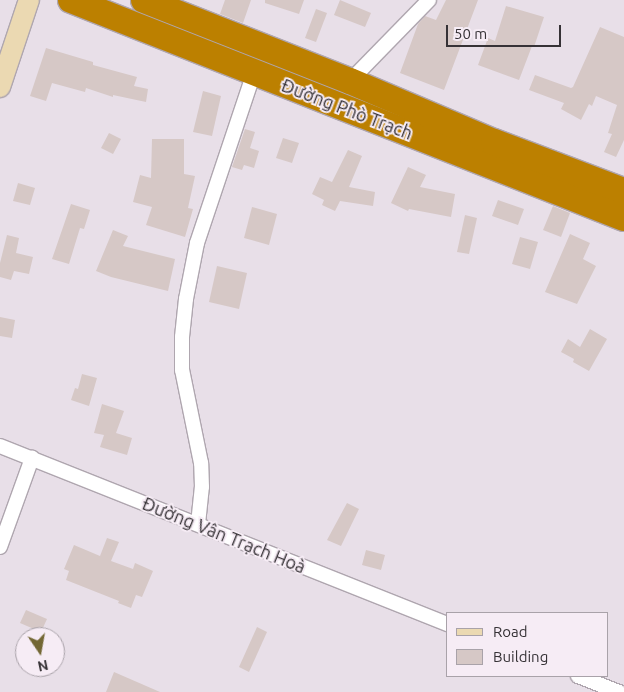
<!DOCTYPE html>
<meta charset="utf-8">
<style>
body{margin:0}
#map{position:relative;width:624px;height:692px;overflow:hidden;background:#e8dfe8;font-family:Ubuntu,sans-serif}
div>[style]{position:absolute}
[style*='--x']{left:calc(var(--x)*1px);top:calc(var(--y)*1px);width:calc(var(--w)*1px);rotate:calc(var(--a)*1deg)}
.building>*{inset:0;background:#d6c8c6}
.roads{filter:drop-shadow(1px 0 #afa6af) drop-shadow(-1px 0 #afa6af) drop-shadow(0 1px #afa6af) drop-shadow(0 -1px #afa6af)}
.street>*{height:14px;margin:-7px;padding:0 7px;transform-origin:7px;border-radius:7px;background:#fff}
.secondary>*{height:20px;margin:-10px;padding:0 10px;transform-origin:10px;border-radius:10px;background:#ebd9b2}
.highway>*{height:26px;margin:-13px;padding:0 13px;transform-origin:13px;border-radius:13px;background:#bc8000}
span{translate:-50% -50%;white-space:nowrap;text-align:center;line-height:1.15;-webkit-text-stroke:4px #f6ecf5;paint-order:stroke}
.street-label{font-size:18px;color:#363236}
.legend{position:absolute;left:446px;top:612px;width:162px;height:65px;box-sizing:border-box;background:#f6ecf5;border:1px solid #a9a2a9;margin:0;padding:6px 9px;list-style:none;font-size:15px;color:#363236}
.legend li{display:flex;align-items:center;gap:10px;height:25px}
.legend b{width:25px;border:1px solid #a9a2a9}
.north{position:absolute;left:15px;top:627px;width:50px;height:50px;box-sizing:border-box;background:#f6ecf5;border:1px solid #a9a2a9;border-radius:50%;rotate:168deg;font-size:14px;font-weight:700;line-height:20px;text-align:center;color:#363236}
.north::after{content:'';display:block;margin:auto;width:18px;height:22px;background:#736734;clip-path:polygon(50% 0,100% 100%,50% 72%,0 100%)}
.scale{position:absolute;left:446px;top:25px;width:115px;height:22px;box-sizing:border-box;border:2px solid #363236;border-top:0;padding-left:6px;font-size:15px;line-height:18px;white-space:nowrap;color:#363236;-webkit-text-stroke:4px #f6ecf5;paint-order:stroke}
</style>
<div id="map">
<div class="building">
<div style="clip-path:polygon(225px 0,251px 0,243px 23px,220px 14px)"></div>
<div style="clip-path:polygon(265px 0,304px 0,299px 14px,265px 3px)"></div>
<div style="clip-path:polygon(340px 0,371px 13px,365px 27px,334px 15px)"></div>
<div style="clip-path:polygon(446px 0,478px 0,444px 90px,400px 73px,418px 24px,425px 16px,436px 20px)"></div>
<div style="clip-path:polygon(506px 6px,544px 17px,534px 47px,532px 46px,519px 80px,478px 65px,488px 38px,495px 41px)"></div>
<div style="clip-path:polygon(316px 9px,327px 13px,316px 42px,305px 38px)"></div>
<div style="clip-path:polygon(600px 27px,624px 37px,624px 140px,616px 157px,604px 152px,612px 134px,608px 133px,617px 105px,596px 96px,592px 106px,589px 104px,581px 120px,561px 109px,564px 103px,529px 90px,535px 75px,571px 88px,573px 87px)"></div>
<div style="clip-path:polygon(46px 48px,93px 62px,93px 65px,137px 77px,134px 86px,148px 89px,146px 102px,113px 95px,113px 97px,86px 88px,85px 92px,52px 83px,46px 101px,30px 96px)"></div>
<div style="clip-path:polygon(203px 91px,221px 96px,212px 136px,193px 132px)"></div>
<div style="clip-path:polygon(245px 129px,255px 132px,250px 148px,259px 151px,254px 168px,244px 165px,242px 170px,232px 167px)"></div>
<div style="clip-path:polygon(109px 133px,121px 139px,113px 154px,101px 148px)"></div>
<div style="clip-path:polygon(283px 138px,299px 143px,292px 163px,276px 158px)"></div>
<div style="clip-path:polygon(152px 139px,184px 139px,184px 174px,195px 176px,188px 208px,193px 209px,185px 237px,146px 225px,152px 207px,133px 202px,140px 175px,151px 178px)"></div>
<div style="clip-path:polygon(348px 150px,362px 156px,349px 187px,375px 192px,373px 206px,340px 201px,335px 211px,322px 205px,324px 200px,312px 194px,320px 177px,332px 182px)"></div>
<div style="clip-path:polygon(408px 167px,426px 175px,420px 187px,455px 194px,451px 217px,409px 209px,408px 211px,391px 203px)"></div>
<div style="clip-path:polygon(18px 183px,35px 188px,30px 205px,13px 201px)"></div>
<div style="clip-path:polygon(498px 200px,524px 209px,518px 225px,492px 216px)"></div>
<div style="clip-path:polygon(71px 204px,90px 210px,84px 229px,80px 228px,69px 264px,52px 259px)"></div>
<div style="clip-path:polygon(553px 206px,570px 213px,561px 237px,543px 230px)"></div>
<div style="clip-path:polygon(252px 207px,277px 214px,269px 245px,244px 238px)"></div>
<div style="clip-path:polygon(465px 215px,477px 218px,469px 254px,457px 252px)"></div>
<div style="clip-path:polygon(113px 230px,128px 236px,123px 246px,175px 259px,168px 291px,111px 277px,96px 271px)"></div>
<div style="clip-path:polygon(570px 234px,590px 243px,583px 259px,596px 266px,577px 304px,545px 292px)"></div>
<div style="clip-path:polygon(7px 235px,19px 238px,16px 253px,33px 257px,29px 274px,14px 271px,11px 280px,0 277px,0 263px)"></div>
<div style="clip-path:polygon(520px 237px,538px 242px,530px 269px,512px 264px)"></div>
<div style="clip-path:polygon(217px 266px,247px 273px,239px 309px,209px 302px)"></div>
<div style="clip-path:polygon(0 317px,15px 320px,12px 338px,0 336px)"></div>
<div style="clip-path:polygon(590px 329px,607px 339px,589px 371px,573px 362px,574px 359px,561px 352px,568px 339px,580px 347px)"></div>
<div style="clip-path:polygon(82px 374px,97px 378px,89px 406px,71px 400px,75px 388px,78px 389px)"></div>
<div style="clip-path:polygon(102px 404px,124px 411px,116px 433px,132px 438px,127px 455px,100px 447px,104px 435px,94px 433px)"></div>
<div style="clip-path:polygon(347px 503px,359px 509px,341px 546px,327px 540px)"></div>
<div style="clip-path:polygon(107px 538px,119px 542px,111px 561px,133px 569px,135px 563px,153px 571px,142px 597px,136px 595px,131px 608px,118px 603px,119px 601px,66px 580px,69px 571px,64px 569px,74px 545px,100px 556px)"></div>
<div style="clip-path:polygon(366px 550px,385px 555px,381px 570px,362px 565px)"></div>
<div style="clip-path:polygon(26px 610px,47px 619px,41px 632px,20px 623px)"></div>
<div style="clip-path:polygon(257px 627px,267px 632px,249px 672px,239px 667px)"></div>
<div style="clip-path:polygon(114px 672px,160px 692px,106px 692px)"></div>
</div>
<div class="roads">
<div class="street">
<div style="--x:350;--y:81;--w:113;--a:-45.7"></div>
<div style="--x:0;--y:446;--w:482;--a:21.7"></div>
<div style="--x:198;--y:524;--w:37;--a:-84"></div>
<div style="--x:202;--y:487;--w:24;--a:-92"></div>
<div style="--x:201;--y:463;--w:95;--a:-101.5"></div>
<div style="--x:182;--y:370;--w:33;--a:-90"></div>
<div style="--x:182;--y:337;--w:38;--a:-84"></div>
<div style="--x:186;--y:299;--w:57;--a:-78.9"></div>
<div style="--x:197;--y:243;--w:179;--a:-71.5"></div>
<div style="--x:0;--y:547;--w:95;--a:-70.2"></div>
<div style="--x:578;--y:676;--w:44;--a:21.3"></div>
</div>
<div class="secondary">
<div style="--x:0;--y:87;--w:92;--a:-71.6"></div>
</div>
<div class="highway">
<div style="--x:71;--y:0;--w:594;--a:21.52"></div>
<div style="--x:144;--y:0;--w:221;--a:21.5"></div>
<div style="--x:350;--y:81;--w:156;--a:23"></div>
<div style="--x:494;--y:142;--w:139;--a:20.7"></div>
</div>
</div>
<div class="street-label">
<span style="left:347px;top:109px;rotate:21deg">Đường Phò Trạch</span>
<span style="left:224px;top:535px;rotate:22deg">Đường Vân Trạch Hoà</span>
</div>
<ul class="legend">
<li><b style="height:6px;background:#ebd9b2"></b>Road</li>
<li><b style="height:14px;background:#d6c8c6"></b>Building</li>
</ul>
<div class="north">N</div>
<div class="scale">50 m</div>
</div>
